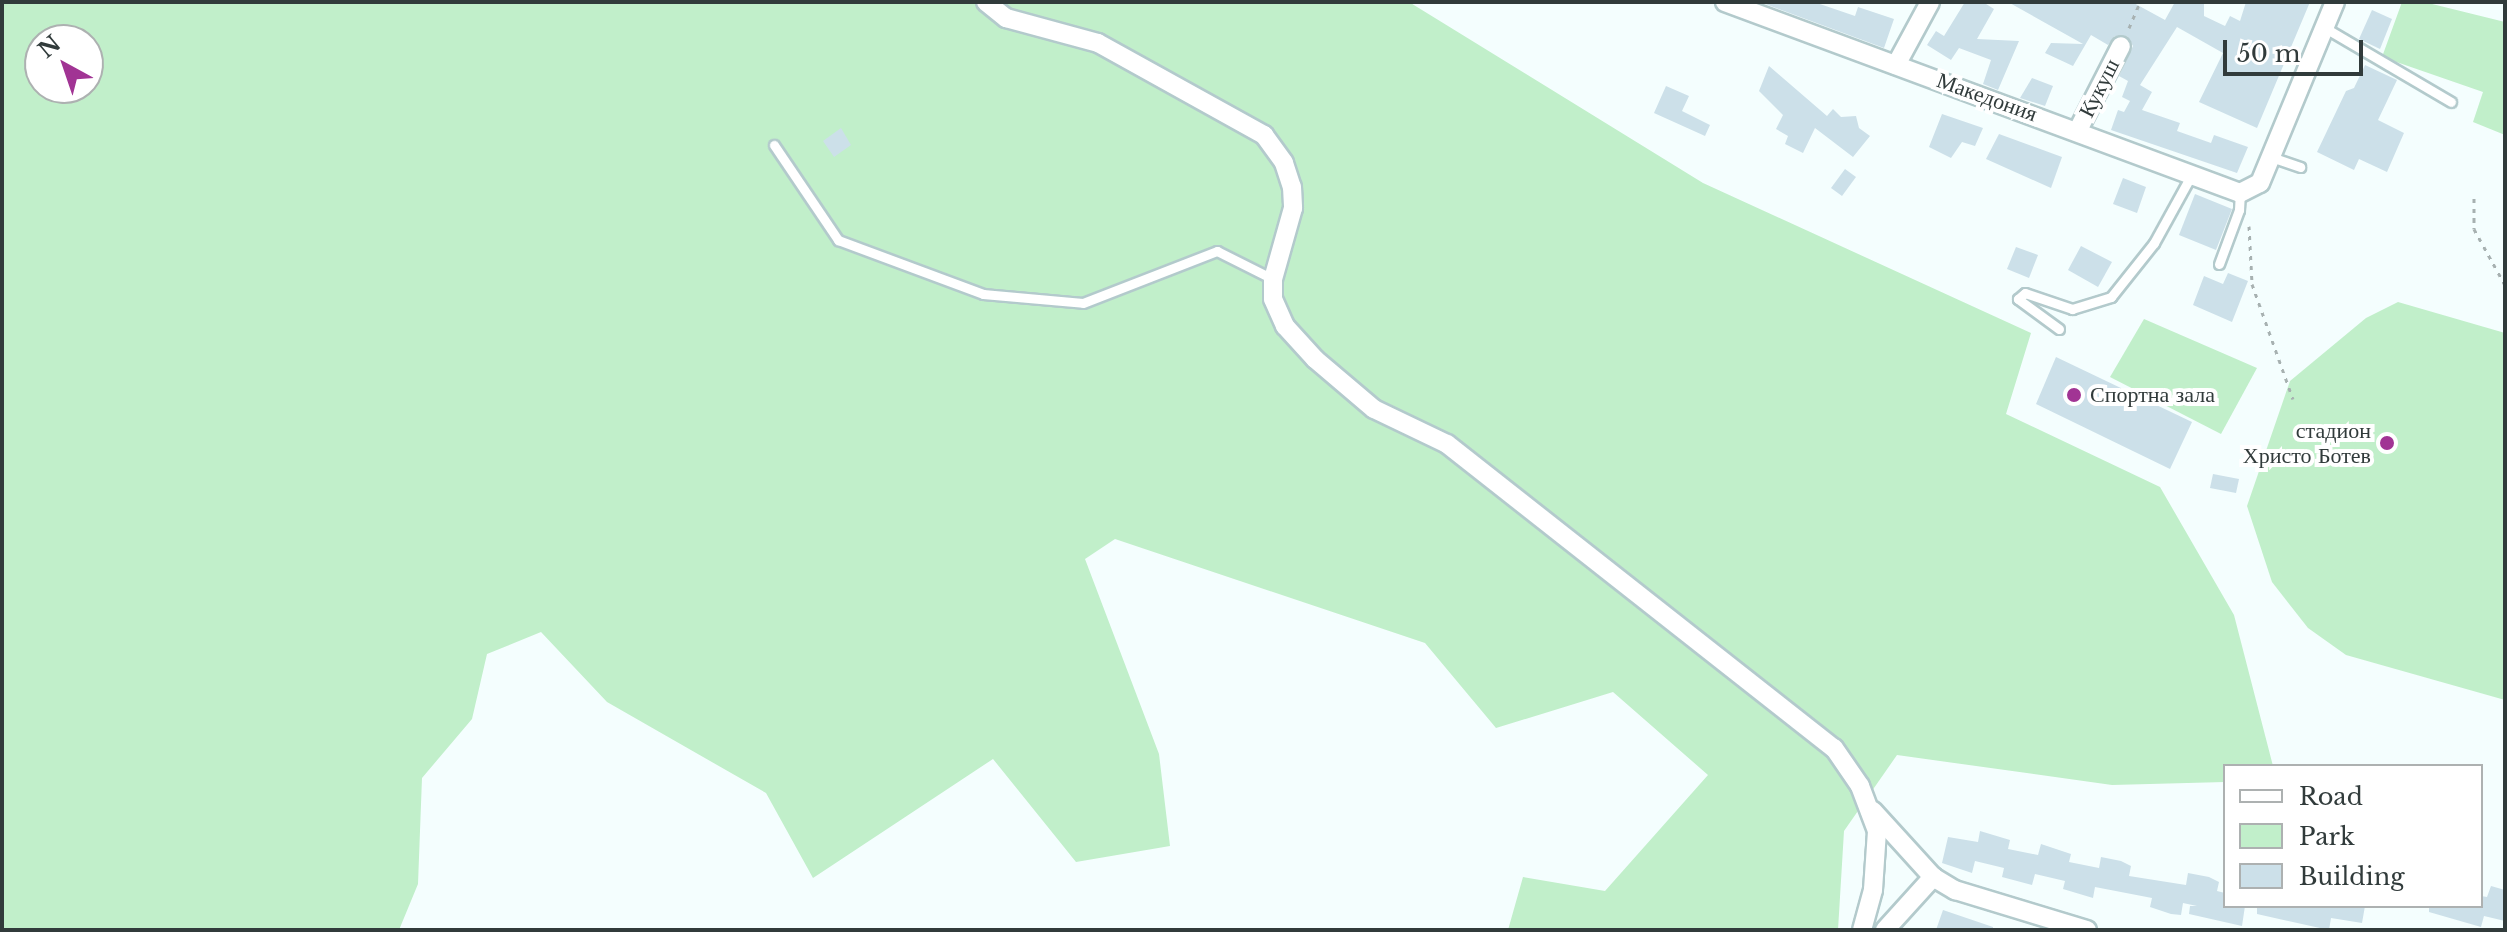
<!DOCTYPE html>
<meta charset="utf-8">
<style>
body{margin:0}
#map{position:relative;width:2507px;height:932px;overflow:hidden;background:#f4fefe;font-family:"Libre Baskerville",serif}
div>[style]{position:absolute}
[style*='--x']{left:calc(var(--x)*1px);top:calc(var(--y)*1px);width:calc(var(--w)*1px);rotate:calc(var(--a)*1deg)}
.green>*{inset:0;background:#c1efca}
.building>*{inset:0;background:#cce0e9}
.path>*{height:3px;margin-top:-1.5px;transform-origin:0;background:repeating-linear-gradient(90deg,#a7b1b1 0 4px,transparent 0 10px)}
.roads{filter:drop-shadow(2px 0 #b3cacc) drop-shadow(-2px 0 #b3cacc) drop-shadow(0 2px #b3cacc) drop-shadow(0 -2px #b3cacc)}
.lane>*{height:9px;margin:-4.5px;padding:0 4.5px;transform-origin:4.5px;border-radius:4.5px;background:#fff}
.street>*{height:18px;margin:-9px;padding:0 9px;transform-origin:9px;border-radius:9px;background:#fff}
.dots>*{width:22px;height:22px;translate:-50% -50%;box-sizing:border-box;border:4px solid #fff;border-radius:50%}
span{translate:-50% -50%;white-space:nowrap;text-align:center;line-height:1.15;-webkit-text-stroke:8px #fff;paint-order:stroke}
.street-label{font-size:22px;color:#313b3b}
.poi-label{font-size:22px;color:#313b3b}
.left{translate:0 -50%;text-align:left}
.right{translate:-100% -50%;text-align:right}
.frame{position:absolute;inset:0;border:4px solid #313b3b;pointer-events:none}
.legend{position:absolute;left:2223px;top:764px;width:260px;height:144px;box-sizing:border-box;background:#fff;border:2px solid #adb1b1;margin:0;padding:10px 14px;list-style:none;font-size:24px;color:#313b3b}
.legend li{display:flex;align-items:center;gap:16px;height:40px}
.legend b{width:40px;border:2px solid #adb1b1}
.north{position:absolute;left:24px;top:24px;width:80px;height:80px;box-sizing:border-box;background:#fff;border:2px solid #adb1b1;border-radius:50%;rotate:320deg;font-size:22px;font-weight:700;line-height:32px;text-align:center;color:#313b3b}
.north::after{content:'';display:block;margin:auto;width:28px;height:36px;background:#a13494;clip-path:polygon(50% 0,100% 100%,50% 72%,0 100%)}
.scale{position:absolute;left:2223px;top:40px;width:140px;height:36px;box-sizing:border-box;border:4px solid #313b3b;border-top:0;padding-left:10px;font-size:24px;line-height:28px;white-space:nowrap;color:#313b3b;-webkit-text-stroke:6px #fff;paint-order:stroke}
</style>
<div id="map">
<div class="green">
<div style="clip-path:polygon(evenodd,2px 2px,1409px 2px,1703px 183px,2031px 333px,2006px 414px,2160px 487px,2234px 615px,2273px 766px,2225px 766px,2225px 782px,2112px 785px,1897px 755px,1844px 831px,1838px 930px,1508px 930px,1523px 877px,1605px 891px,1708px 775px,1613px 692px,1496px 728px,1425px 643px,1115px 539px,1085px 559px,1159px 754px,1170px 846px,1076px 862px,993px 759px,813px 878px,766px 793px,607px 702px,541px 632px,487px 654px,472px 719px,422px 778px,418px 884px,399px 930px,2px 930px,2px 2px,40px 40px,88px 40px,88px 88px,40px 88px,40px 40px)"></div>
<div style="clip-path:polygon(2402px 2px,2424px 2px,2505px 22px,2505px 135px,2473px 122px,2483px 92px,2382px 57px)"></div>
<div style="clip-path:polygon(2398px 302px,2505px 333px,2505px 700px,2346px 655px,2308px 628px,2272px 582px,2247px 506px,2290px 381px,2366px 318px)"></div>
<div style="clip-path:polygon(2144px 319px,2257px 368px,2221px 434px,2110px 377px)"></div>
</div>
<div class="building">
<div style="clip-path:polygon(1760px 2px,1814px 2px,1855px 16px,1858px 7px,1894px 19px,1884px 48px)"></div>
<div style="clip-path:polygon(1965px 2px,1983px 2px,1994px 9px,1977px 39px,2019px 41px,1998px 90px,1983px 84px,1991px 60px,1959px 48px,1951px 60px,1927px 45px,1936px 31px,1944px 36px)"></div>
<div style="clip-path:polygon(2008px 2px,2132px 2px,2165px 20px,2175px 2px,2204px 2px,2204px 16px,2225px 26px,2230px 16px,2240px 21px,2246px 2px,2310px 2px,2257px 128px,2199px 102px,2223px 53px,2177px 27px,2140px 85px,2152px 92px,2142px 110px,2180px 123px,2177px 131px,2211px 143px,2214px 135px,2248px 147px,2237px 173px,2111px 130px,2118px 110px,2124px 112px,2130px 101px,2122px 97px,2128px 81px,2119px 76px,2133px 46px,2127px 36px,2115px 36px,2108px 45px,2091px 35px,2073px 66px,2045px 53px,2051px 43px,2083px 44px)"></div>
<div style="clip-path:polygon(2372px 10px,2392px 19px,2380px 49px,2359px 39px)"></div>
<div style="clip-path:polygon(2365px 65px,2397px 80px,2378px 120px,2404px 133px,2387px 172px,2359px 159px,2354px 170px,2317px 152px,2346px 91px,2354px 88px)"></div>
<div style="clip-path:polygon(1769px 66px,1827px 116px,1833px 109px,1841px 117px,1856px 116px,1859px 128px,1870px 136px,1853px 157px,1815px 128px,1803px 153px,1785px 144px,1788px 136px,1776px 129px,1783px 115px,1759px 91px)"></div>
<div style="clip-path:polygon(2032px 78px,2053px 86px,2045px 106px,2020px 98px)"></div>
<div style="clip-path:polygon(1666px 86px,1689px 96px,1682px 111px,1710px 125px,1705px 136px,1654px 113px)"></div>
<div style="clip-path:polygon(1942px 114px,1983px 128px,1975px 146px,1962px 142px,1951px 158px,1929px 147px)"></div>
<div style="clip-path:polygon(841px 128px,851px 145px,834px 157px,823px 141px)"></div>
<div style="clip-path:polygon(1999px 134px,2062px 157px,2051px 188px,1986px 159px)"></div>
<div style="clip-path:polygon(1845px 169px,1856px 177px,1842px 196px,1831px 188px)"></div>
<div style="clip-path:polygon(2123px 178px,2146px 187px,2137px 213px,2113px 204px)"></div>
<div style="clip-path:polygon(2195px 194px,2232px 209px,2216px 250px,2179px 235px)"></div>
<div style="clip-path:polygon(2081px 246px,2112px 262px,2098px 287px,2068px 270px)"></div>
<div style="clip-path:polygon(2016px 247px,2038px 255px,2029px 278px,2007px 269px)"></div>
<div style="clip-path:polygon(2228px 273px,2248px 281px,2232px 322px,2193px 305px,2204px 276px,2223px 284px)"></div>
<div style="clip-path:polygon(2056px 357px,2192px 422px,2170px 469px,2036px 404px)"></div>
<div style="clip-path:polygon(2213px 474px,2239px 479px,2236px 493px,2210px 488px)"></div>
<div style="clip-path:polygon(1980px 831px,2010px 840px,2008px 849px,2038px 855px,2041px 844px,2071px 854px,2069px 862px,2099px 868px,2101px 857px,2121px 861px,2131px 866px,2129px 876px,2186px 885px,2188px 873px,2209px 877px,2219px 882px,2217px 891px,2225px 893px,2225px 906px,2245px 906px,2242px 926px,2189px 914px,2190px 906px,2197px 906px,2183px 903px,2181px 915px,2171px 914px,2150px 907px,2152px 898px,2095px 887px,2093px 898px,2063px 889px,2065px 881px,2035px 874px,2032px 885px,2002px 877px,2004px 868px,1975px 861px,1972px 873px,1942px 863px,1948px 837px,1978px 842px)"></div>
<div style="clip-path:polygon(2491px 886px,2505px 890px,2505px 921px,2484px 916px,2481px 927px,2429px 912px,2429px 906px,2481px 906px,2481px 896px,2487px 897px)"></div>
<div style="clip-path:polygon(2257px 906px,2365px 906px,2362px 923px,2331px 918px,2329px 930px,2257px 914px)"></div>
<div style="clip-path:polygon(1943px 910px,1993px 927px,1993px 930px,1936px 930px)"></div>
</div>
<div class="path">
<div style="--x:2129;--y:28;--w:28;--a:-67"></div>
<div style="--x:2474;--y:198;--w:31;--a:90"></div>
<div style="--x:2474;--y:229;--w:64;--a:61"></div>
<div style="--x:2249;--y:226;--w:58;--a:87"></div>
<div style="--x:2252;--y:284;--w:122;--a:70.4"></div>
</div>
<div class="roads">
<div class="lane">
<div style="--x:2325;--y:28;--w:146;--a:30.4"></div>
<div style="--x:774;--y:145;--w:115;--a:56"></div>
<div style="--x:838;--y:240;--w:155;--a:20.4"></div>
<div style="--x:983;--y:294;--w:100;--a:5.1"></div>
<div style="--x:1083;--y:303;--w:144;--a:-21.2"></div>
<div style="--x:1217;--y:251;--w:63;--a:26.6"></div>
<div style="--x:2271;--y:157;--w:31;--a:19"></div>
<div style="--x:2219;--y:264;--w:58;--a:-69.7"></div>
<div style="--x:2239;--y:210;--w:17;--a:-87"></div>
<div style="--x:2059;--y:329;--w:51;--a:-143.8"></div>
<div style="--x:2018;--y:299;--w:9;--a:-41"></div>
<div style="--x:2025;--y:293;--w:50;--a:18.8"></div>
<div style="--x:2072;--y:309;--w:41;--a:-17.1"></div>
<div style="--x:2111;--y:297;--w:69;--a:-51.5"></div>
<div style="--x:2154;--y:243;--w:79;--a:-61.2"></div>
</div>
<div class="street">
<div style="--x:986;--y:2;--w:26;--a:39"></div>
<div style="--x:1006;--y:18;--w:95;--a:15.2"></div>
<div style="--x:1098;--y:43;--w:190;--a:29"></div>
<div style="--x:1264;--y:135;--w:34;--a:54"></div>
<div style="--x:1284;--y:163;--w:25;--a:72"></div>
<div style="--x:1292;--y:187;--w:21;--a:87"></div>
<div style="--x:1293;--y:208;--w:74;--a:105.7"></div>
<div style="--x:1273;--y:279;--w:20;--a:90"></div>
<div style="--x:1273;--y:299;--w:30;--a:66"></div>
<div style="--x:1285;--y:326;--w:45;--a:47.7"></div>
<div style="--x:1315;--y:359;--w:77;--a:40.3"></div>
<div style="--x:1374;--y:409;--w:81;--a:25.6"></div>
<div style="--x:1447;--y:444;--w:492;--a:38.2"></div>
<div style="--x:1834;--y:748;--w:46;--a:55.6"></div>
<div style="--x:1860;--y:786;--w:48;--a:69.3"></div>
<div style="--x:1877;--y:831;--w:59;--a:93.9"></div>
<div style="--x:1873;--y:890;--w:41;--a:105.4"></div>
<div style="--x:1725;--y:2;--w:549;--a:20.35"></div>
<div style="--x:2240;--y:193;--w:22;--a:-27"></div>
<div style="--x:2260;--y:183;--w:196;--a:-67.5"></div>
<div style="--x:1896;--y:65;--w:72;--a:-61.6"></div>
<div style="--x:2078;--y:130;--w:94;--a:-62.9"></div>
<div style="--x:1873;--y:811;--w:89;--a:47.7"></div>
<div style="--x:1933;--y:877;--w:26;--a:31"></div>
<div style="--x:1955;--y:890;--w:138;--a:16.9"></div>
<div style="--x:1885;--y:930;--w:72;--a:-47.8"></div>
</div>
</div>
<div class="dots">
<div style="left:2074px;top:395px;background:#a13494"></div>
<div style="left:2387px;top:443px;background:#a13494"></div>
</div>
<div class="street-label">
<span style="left:2099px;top:88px;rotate:-63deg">Кукуш</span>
<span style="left:1987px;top:97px;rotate:20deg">Македония</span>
</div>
<div class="poi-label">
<span class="left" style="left:2090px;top:395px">Спортна зала</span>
<span class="right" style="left:2371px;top:443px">стадион<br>Христо Ботев</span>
</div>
<div class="frame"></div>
<ul class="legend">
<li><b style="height:10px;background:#fff"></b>Road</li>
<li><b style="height:22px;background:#c1efca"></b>Park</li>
<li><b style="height:22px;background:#cce0e9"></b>Building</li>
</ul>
<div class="north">N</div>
<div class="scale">50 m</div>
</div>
